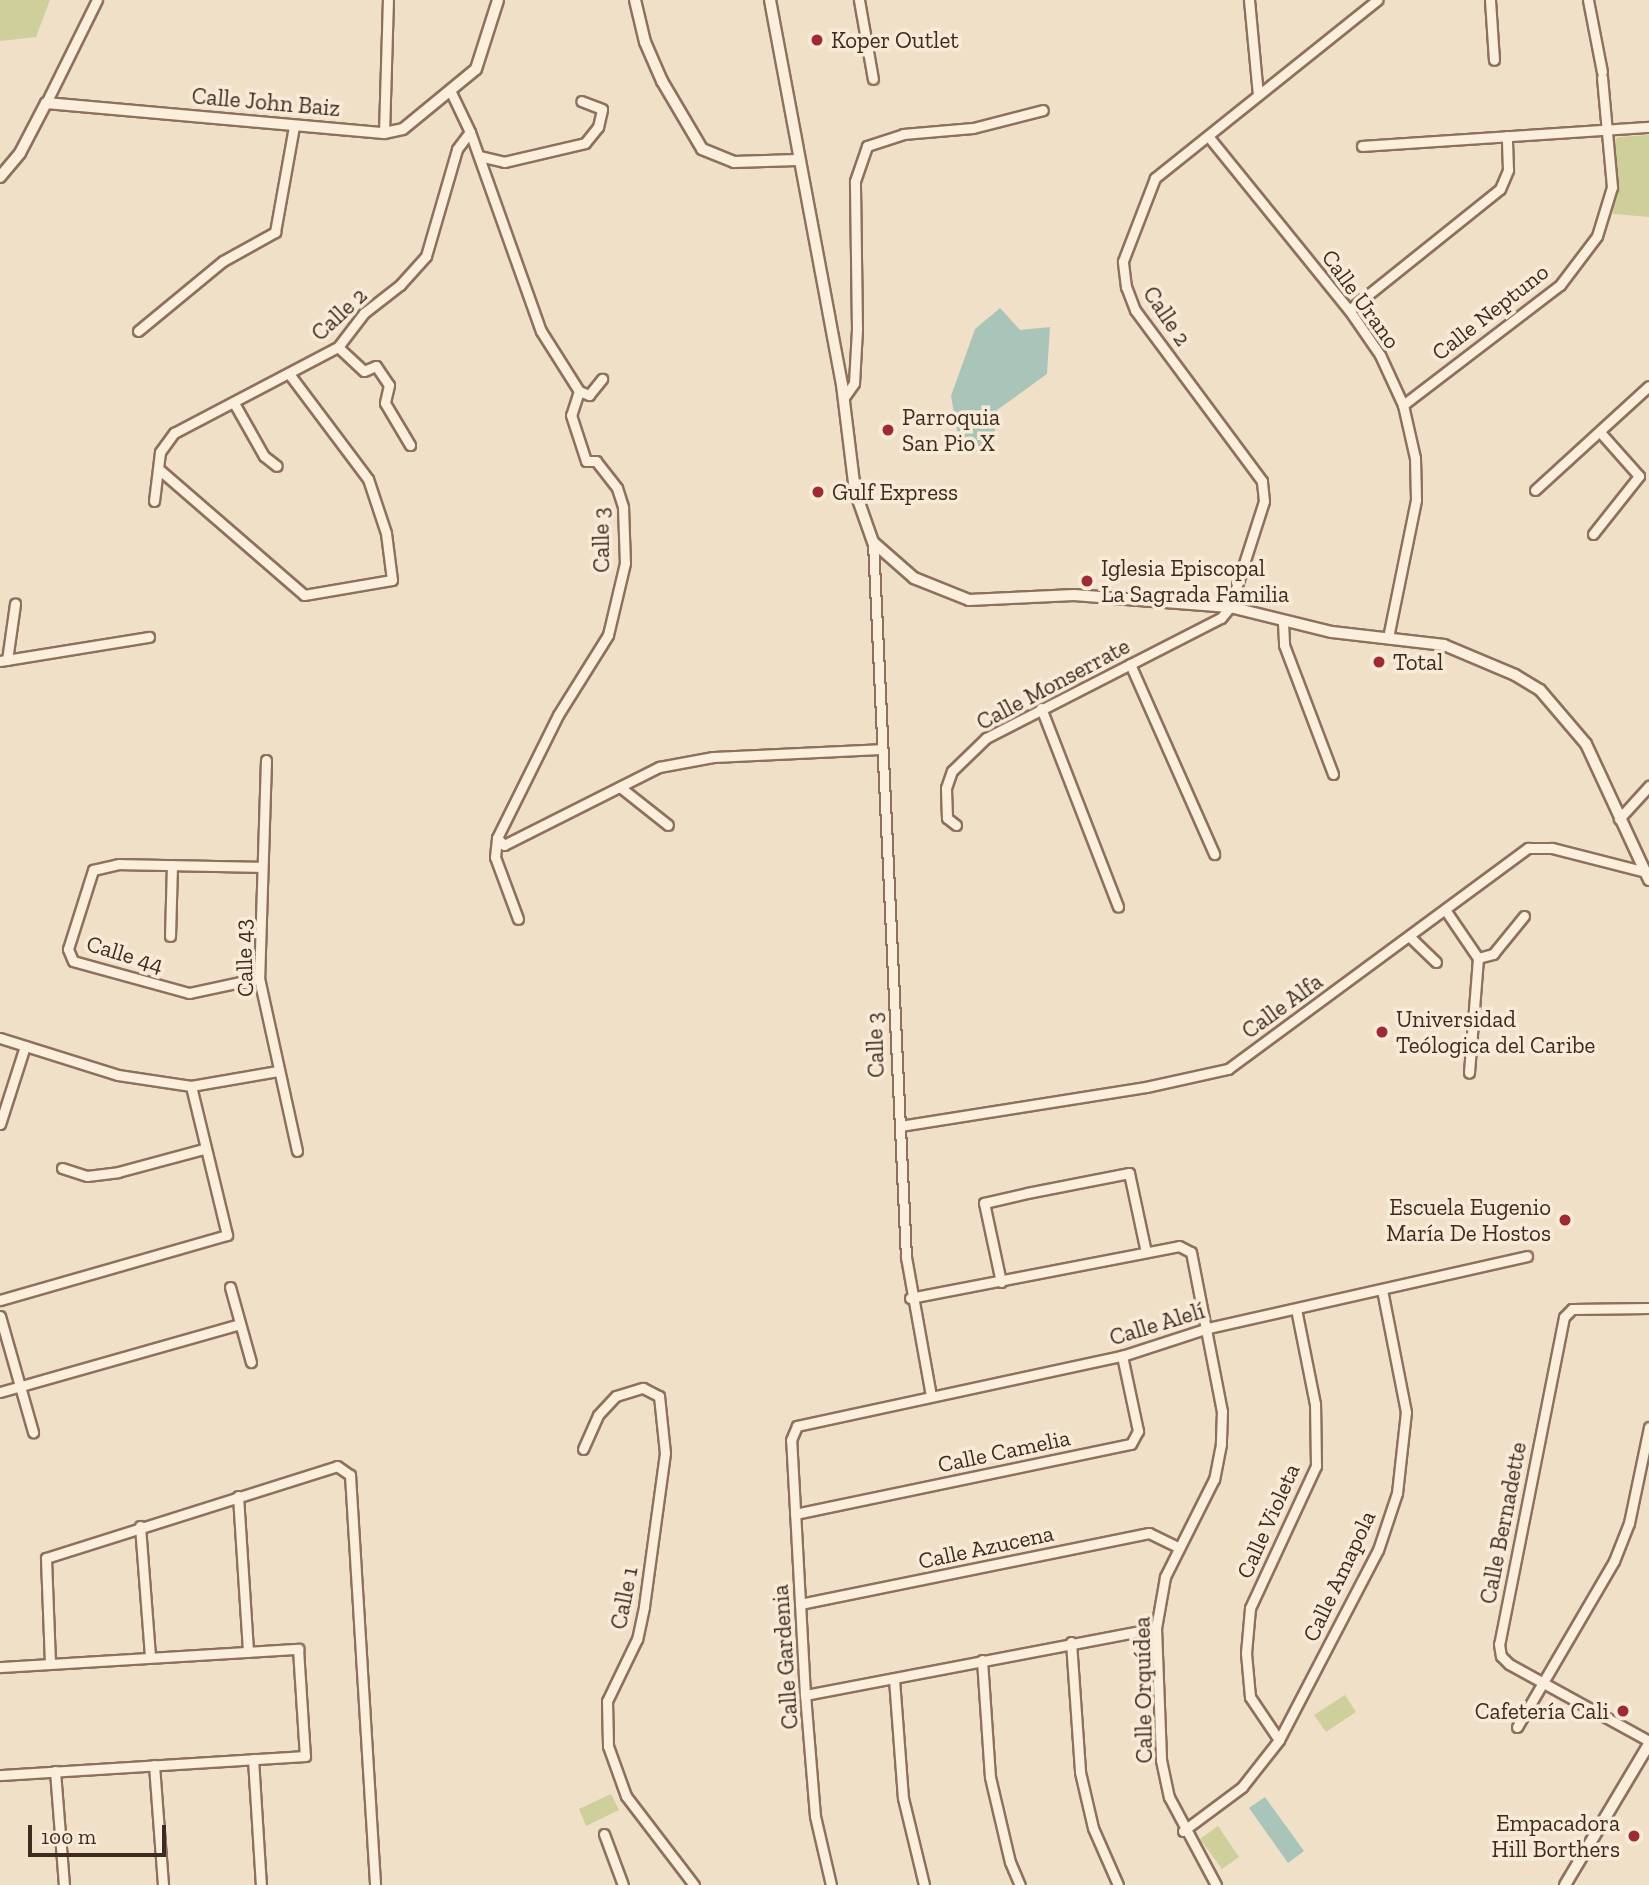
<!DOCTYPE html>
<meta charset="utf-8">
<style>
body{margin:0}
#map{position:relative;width:1649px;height:1885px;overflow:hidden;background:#f0e0c8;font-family:"Zilla Slab",serif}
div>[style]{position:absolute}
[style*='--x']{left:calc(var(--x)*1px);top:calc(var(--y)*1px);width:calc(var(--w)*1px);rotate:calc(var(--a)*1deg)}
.green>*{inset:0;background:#cecf9b}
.water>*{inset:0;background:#a9c4b9}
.roads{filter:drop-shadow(2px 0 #8d715c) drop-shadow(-2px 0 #8d715c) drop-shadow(0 2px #8d715c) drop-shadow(0 -2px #8d715c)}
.minor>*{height:9px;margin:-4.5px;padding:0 4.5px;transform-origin:4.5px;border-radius:4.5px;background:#faeedc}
.tertiary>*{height:10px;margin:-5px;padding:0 5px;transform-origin:5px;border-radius:5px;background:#faeedc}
.dots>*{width:19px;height:19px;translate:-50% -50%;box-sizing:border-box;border:4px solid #f7ebd8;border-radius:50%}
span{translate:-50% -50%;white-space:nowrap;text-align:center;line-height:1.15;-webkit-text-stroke:7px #f7ebd8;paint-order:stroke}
.poi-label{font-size:23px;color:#3d2b20}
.left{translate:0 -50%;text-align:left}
.right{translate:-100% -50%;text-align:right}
.street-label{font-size:23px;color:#3d2b20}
.scale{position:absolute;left:28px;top:1825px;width:138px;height:32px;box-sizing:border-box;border:4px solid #3d2b20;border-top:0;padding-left:9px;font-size:21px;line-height:24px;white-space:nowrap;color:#3d2b20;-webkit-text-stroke:5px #f7ebd8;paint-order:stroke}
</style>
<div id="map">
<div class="green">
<div style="clip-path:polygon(0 0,50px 0,36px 37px,0 41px)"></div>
<div style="clip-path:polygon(1649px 135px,1649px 217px,1613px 214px,1614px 141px,1619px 137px)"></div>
<div style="clip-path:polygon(1345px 1695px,1356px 1712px,1326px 1732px,1314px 1715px)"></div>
<div style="clip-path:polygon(611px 1794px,619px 1810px,586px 1826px,579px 1809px)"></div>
<div style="clip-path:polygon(1218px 1826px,1239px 1857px,1222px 1869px,1200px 1839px)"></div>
</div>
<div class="water">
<div style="clip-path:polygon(1000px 308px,1020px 330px,1050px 327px,1047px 374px,997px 410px,993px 450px,961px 453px,951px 396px,975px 329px)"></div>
<div style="clip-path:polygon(1265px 1797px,1304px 1851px,1288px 1863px,1249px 1808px)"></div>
</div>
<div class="roads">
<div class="minor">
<div style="--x:859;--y:0;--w:80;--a:80"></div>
<div style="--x:1249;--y:0;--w:95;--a:84.6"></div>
<div style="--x:1490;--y:0;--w:60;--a:86.2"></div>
<div style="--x:1588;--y:0;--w:73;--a:79"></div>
<div style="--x:46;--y:103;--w:115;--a:-63.7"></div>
<div style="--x:470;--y:132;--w:211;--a:70.4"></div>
<div style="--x:541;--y:331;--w:71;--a:57.7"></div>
<div style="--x:579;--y:391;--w:25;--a:108"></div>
<div style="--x:571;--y:415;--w:48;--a:71.9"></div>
<div style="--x:586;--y:461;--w:10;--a:0"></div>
<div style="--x:596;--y:461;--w:34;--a:52"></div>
<div style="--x:617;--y:488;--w:20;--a:72"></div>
<div style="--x:623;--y:507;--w:56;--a:88"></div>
<div style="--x:625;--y:563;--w:74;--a:103.3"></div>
<div style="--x:608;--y:635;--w:94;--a:122"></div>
<div style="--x:558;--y:715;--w:137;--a:116.4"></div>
<div style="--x:497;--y:838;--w:19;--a:96"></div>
<div style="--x:495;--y:857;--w:66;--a:69.6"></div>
<div style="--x:384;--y:133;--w:133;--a:-88.3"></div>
<div style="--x:1208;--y:136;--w:224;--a:51"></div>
<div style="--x:1349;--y:310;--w:55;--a:55.4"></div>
<div style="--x:1380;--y:355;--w:55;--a:65.3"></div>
<div style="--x:1403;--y:405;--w:54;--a:77.2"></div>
<div style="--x:1415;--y:458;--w:42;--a:88.6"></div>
<div style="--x:1416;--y:500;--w:141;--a:101.5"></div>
<div style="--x:1362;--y:146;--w:288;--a:-3.8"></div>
<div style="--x:479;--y:156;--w:26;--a:13"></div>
<div style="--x:504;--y:162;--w:83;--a:-13.2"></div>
<div style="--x:585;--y:143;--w:21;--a:-51"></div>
<div style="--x:598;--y:127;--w:18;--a:-77"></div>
<div style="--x:602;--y:109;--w:22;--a:-159"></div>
<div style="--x:1349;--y:310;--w:193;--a:-38.7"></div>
<div style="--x:1500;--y:189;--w:21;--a:-67"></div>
<div style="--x:1508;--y:170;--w:34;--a:-92"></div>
<div style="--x:138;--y:331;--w:110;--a:-39.5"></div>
<div style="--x:223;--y:261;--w:60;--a:-29.1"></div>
<div style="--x:275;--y:232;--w:108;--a:-79.8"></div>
<div style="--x:338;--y:347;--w:35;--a:43"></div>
<div style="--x:364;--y:371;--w:13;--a:-23"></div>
<div style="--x:376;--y:366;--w:23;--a:56"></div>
<div style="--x:389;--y:385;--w:18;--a:103"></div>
<div style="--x:385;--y:403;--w:49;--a:59.2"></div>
<div style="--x:579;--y:391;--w:11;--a:22"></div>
<div style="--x:589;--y:395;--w:21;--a:-51"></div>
<div style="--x:843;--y:399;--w:19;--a:-55"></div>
<div style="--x:854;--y:383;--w:54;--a:-86.8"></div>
<div style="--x:857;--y:329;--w:148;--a:-90.8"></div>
<div style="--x:855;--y:181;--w:37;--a:-71"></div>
<div style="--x:867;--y:146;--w:38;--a:-18"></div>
<div style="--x:903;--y:134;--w:70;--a:-4.9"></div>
<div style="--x:973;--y:128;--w:72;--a:-14.4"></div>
<div style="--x:234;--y:403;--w:61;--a:60.5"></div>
<div style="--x:264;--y:456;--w:16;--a:38"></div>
<div style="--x:1403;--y:405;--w:198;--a:-37.4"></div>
<div style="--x:1560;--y:285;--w:61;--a:-52.9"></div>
<div style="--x:1597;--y:236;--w:51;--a:-73"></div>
<div style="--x:1612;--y:187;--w:110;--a:-95.2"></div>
<div style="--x:161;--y:471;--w:189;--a:40.9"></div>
<div style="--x:304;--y:595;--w:89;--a:-9.7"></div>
<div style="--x:392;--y:580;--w:47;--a:-97.3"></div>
<div style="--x:386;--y:533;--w:57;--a:-108.4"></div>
<div style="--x:368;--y:479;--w:130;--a:-126.9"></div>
<div style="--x:1535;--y:490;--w:154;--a:-42.4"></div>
<div style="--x:154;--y:501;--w:49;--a:-83"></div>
<div style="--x:160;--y:452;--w:24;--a:-54"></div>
<div style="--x:174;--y:433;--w:185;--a:-27.7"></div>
<div style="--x:338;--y:347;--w:43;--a:-52.6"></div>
<div style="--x:364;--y:313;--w:46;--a:-37.9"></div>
<div style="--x:400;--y:285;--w:39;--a:-48"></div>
<div style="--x:426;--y:256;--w:111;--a:-73.8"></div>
<div style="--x:457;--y:149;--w:21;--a:-53"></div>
<div style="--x:470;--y:132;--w:47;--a:-115.5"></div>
<div style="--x:1593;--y:534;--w:74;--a:-51.6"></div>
<div style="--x:1639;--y:476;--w:59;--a:-131.6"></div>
<div style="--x:873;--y:542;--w:716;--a:87.36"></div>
<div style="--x:906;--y:1257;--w:141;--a:79.8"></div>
<div style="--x:1283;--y:623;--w:22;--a:87"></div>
<div style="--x:1284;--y:645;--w:138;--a:69.2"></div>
<div style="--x:7;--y:660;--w:57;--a:-81.9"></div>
<div style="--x:0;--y:661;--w:151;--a:-9.2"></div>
<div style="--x:1130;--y:664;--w:208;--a:66.1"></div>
<div style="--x:1041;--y:708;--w:213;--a:68.8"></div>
<div style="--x:266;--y:760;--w:218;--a:91.8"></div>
<div style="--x:259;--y:978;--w:177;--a:77.6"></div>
<div style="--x:620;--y:787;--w:61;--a:38.4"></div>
<div style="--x:1619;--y:819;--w:45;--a:-47.7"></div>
<div style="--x:956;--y:825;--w:11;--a:-142"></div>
<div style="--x:947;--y:818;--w:30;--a:-92"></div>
<div style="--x:946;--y:788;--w:18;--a:-71"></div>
<div style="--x:952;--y:771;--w:47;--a:-44.1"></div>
<div style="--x:986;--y:738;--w:264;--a:-27.1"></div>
<div style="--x:1221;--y:618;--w:14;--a:-51"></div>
<div style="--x:1230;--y:607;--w:111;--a:-72.2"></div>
<div style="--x:1264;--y:501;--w:20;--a:-96"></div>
<div style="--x:1262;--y:481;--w:213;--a:-126.6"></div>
<div style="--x:1135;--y:310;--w:25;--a:-111"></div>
<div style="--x:1126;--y:287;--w:26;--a:-97"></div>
<div style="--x:1123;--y:261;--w:89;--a:-68.9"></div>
<div style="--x:1155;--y:178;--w:285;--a:-38.7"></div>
<div style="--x:497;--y:838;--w:10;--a:45"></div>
<div style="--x:504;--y:845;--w:174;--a:-26.7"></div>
<div style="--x:659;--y:767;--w:55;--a:-10.5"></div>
<div style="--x:713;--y:757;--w:168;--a:-2.7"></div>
<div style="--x:1446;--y:911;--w:57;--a:55.8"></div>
<div style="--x:1478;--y:958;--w:115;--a:94.5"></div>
<div style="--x:170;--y:936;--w:71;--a:-88.4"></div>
<div style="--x:1410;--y:937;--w:36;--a:44"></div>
<div style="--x:1478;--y:958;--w:16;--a:-15"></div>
<div style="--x:1493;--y:954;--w:49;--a:-50.8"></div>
<div style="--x:259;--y:978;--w:72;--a:167.9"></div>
<div style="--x:189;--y:993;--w:120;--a:-164.6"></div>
<div style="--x:73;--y:961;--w:13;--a:-113"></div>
<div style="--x:68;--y:949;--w:83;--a:-72.4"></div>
<div style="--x:93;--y:870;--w:27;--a:-13"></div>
<div style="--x:119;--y:864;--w:143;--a:1.2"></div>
<div style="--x:0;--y:1038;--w:124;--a:17.4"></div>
<div style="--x:118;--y:1075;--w:74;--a:8.6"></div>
<div style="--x:191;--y:1086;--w:88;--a:-9.8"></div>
<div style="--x:0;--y:1124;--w:82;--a:-72.2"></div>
<div style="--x:900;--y:1126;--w:249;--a:-9"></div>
<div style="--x:1146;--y:1087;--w:84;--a:-12.4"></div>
<div style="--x:1228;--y:1069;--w:373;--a:-36.4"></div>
<div style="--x:1528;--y:848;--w:24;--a:0"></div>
<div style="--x:1552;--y:848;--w:97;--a:14.3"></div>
<div style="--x:62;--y:1168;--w:26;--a:18"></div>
<div style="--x:87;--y:1176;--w:31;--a:-7"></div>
<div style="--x:118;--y:1172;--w:89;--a:-15"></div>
<div style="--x:1001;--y:1282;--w:81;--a:-102.1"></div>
<div style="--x:984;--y:1203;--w:44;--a:-13.1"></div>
<div style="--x:1027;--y:1193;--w:104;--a:-11.1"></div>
<div style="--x:1129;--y:1173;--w:81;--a:77.9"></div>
<div style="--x:230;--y:1287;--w:78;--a:74.4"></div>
<div style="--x:910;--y:1298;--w:274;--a:-10.9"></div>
<div style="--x:1179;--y:1246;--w:13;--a:27"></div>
<div style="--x:1191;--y:1252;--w:162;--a:79"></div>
<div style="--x:1222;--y:1411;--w:33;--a:92"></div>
<div style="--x:1221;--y:1444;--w:36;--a:101"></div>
<div style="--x:1214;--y:1479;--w:110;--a:116.6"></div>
<div style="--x:1165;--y:1577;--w:52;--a:100"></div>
<div style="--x:1156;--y:1628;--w:132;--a:87.8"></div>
<div style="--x:1161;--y:1760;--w:38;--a:78"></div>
<div style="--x:1169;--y:1797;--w:100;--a:61.9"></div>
<div style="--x:0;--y:1300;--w:236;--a:-16"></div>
<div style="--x:227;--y:1235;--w:153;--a:-103.6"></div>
<div style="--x:1649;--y:1308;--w:77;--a:179.3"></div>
<div style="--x:1572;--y:1309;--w:11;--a:135"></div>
<div style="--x:1564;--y:1317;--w:333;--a:101.2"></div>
<div style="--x:1499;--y:1644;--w:12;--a:81"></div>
<div style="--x:1501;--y:1656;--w:11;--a:45"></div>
<div style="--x:1509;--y:1664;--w:160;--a:28.8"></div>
<div style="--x:0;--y:1316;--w:121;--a:74.1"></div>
<div style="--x:0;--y:1392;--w:249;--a:-15.8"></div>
<div style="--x:583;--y:1449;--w:37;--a:-66"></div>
<div style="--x:598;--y:1415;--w:26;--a:-47"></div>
<div style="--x:616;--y:1396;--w:28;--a:-17"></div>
<div style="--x:643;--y:1388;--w:18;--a:27"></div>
<div style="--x:659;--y:1396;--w:57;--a:84"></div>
<div style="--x:665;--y:1453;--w:155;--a:97.8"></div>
<div style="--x:644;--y:1607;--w:33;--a:102"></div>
<div style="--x:637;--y:1639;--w:69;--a:115.8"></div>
<div style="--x:607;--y:1701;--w:45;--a:88.7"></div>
<div style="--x:608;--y:1746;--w:53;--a:70.2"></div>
<div style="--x:626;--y:1796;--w:112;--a:52.6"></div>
<div style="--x:238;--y:1496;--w:156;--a:86.3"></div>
<div style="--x:795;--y:1514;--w:343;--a:-11.8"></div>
<div style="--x:1131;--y:1444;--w:15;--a:-62"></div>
<div style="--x:1138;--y:1431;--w:77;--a:-102"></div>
<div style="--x:140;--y:1526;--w:131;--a:85.6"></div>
<div style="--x:800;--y:1604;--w:356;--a:-11.5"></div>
<div style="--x:1149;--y:1533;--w:32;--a:26"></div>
<div style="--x:1071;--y:1642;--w:130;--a:86"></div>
<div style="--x:1080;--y:1772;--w:57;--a:76.9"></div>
<div style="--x:1093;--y:1828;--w:62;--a:66.3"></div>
<div style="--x:982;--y:1660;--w:117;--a:86.1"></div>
<div style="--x:990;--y:1777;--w:87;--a:76.8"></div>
<div style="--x:1010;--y:1862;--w:25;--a:67"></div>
<div style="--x:50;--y:1663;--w:105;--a:-92.2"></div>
<div style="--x:46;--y:1558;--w:305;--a:-17.5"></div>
<div style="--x:337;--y:1466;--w:16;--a:35"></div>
<div style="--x:350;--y:1475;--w:411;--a:86.5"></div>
<div style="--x:0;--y:1667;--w:299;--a:-3.5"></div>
<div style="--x:298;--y:1649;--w:107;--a:86.3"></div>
<div style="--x:305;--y:1756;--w:306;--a:176.4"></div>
<div style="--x:894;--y:1679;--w:119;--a:85.7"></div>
<div style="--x:903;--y:1798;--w:89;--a:76.4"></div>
<div style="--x:805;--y:1695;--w:357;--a:-10.8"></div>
<div style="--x:1517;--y:1727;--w:192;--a:-59.7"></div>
<div style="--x:1614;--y:1561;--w:41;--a:-68.5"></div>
<div style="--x:1629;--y:1523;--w:98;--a:-78.2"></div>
<div style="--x:1279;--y:1740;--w:52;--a:-124"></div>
<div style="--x:1250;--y:1697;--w:44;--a:-95.2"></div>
<div style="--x:1246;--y:1653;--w:45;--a:-84.9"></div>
<div style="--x:1250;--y:1608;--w:157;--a:-65.1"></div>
<div style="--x:1316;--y:1466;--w:62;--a:-90.9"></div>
<div style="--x:1315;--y:1404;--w:97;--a:-101.3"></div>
<div style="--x:253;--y:1759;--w:126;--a:86.4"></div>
<div style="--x:154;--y:1765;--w:120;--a:85.7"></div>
<div style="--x:55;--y:1771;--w:114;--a:85.5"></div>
<div style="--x:1183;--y:1831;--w:74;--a:-36.7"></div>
<div style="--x:1242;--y:1787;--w:60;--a:-51.8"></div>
<div style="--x:1279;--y:1740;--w:214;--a:-62.5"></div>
<div style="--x:1378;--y:1550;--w:60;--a:-71.6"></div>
<div style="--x:1397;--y:1493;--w:81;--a:-83.7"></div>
<div style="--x:1406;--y:1412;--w:124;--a:-101.1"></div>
<div style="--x:604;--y:1834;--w:54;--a:69.6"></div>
<div style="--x:831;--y:1885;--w:71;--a:-103.1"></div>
<div style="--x:815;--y:1816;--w:121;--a:-94.7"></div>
<div style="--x:805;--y:1695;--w:255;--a:-93.1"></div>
<div style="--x:791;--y:1440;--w:15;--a:-67"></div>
<div style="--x:797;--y:1426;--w:332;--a:-12.2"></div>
<div style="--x:1122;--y:1356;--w:90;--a:-18"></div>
<div style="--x:1208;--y:1328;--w:327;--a:-12.7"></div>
</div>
<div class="tertiary">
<div style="--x:635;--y:0;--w:43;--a:76.6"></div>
<div style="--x:645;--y:42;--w:43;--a:66.4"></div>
<div style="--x:662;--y:81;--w:79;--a:59.5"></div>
<div style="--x:702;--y:149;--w:35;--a:22"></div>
<div style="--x:734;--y:162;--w:63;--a:-1.8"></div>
<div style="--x:770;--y:0;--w:392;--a:79.4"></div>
<div style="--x:842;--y:385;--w:107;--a:83"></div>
<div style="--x:855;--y:491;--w:54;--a:70.6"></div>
<div style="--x:873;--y:542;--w:55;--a:41.3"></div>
<div style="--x:914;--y:578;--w:59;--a:21.8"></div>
<div style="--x:969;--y:600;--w:105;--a:-2.7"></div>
<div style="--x:1074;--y:595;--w:156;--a:4.4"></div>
<div style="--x:1230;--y:607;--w:105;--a:13.8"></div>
<div style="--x:1332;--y:632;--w:113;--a:6.6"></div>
<div style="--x:1444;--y:645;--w:77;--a:22.9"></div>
<div style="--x:1515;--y:675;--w:29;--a:31"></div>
<div style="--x:1540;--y:690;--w:71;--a:49.6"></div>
<div style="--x:1586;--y:744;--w:150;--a:65.1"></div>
<div style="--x:0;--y:177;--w:31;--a:-50"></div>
<div style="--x:20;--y:153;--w:56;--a:-62.5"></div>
<div style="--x:46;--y:103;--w:339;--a:5.1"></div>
<div style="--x:384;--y:133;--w:19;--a:-12"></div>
<div style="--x:403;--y:129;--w:94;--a:-39.4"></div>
<div style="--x:476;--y:69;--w:72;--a:-72.3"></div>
<div style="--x:1565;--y:1885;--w:164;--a:-59.2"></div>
</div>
</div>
<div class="dots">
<div style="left:817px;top:40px;background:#9e2a36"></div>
<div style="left:888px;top:430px;background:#9e2a36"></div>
<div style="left:818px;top:492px;background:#9e2a36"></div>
<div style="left:1087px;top:581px;background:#9e2a36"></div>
<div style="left:1379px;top:662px;background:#9e2a36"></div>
<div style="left:1382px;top:1032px;background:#9e2a36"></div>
<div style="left:1565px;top:1220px;background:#9e2a36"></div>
<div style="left:1623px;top:1711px;background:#9e2a36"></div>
<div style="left:1634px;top:1836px;background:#9e2a36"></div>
</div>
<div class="poi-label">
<span class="left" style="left:831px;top:40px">Koper Outlet</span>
<span class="left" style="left:902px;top:430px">Parroquia<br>San Pio X</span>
<span class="left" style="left:832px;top:492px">Gulf Express</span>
<span class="left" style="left:1101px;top:581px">Iglesia Episcopal<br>La Sagrada Familia</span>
<span class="left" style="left:1393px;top:662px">Total</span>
<span class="left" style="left:1396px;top:1032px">Universidad<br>Teólogica del Caribe</span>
<span class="right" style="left:1551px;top:1220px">Escuela Eugenio<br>María De Hostos</span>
<span class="right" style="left:1609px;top:1711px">Cafetería Cali</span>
<span class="right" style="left:1620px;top:1836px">Empacadora<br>Hill Borthers</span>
</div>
<div class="street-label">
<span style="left:266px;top:102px;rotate:5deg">Calle John Baiz</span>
<span style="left:1361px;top:299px;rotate:54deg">Calle Urano</span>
<span style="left:1490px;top:312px;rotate:-38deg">Calle Neptuno</span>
<span style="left:339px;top:314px;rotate:-43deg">Calle 2</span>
<span style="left:1167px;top:316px;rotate:56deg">Calle 2</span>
<span style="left:601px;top:540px;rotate:-91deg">Calle 3</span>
<span style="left:1053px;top:684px;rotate:-28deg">Calle Monserrate</span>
<span style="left:125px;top:954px;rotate:17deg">Calle 44</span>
<span style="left:244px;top:958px;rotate:-92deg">Calle 43</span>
<span style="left:1282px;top:1006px;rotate:-36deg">Calle Alfa</span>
<span style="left:875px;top:1045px;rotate:-92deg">Calle 3</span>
<span style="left:1157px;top:1324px;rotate:-17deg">Calle Alelí</span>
<span style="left:1004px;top:1451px;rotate:-12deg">Calle Camelia</span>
<span style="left:1268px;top:1521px;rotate:-66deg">Calle Violeta</span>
<span style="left:1503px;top:1523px;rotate:-79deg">Calle Bernadette</span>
<span style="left:986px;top:1547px;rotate:-12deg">Calle Azucena</span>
<span style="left:1339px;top:1576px;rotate:-65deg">Calle Amapola</span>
<span style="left:624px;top:1598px;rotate:-79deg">Calle 1</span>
<span style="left:785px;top:1657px;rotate:-94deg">Calle Gardenia</span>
<span style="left:1143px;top:1690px;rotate:-91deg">Calle Orquídea</span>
</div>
<div class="scale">100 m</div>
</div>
